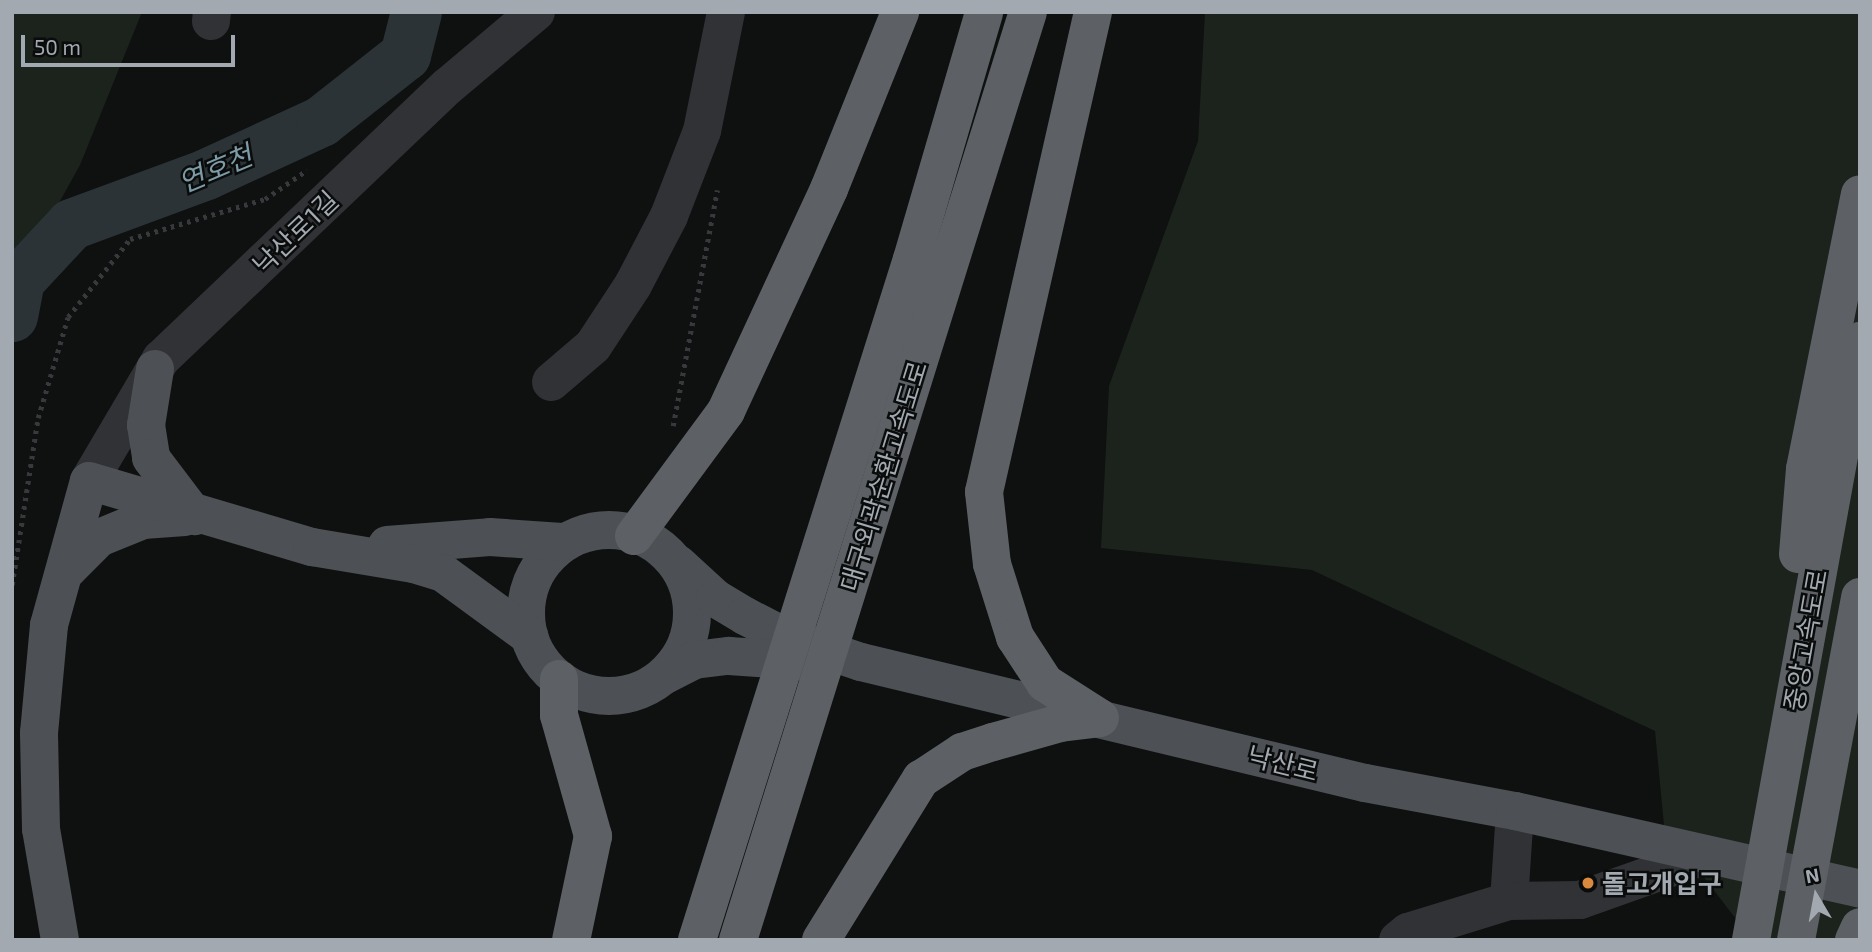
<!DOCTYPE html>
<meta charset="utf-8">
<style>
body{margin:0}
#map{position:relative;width:1872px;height:952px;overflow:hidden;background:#0f1010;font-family:"Exo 2","Noto Sans KR",sans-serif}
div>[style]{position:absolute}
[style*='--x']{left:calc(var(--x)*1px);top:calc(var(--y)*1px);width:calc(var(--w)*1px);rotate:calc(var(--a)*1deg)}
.green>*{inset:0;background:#1c231c}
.river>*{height:51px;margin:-25.5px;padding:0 25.5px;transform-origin:25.5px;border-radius:25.5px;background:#2b3337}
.path>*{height:4.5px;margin-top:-2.25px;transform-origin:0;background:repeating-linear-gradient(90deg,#37393c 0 3.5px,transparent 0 8.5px)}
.minor>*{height:38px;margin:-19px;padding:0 19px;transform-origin:19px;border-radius:19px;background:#313235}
.major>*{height:38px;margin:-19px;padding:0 19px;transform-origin:19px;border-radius:19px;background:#4d5054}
.major>.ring{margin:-19px;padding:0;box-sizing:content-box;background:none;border:38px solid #4d5054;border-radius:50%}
.highway>*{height:38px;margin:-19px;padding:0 19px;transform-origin:19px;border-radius:19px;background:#5d6165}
.dots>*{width:19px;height:19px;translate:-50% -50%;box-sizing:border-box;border:4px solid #0a0b0b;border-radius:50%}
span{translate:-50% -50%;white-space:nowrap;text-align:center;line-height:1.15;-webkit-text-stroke:5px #0a0b0b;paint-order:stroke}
.street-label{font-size:26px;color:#a2a9b0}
.poi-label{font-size:26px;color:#a2a9b0;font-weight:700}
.left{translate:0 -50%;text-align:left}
.water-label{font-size:28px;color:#7c9ba7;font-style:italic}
.frame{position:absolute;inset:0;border:14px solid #a2a9b0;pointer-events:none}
.north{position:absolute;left:1781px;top:861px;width:70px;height:70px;-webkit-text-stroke:5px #0a0b0b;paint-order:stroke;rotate:350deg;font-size:19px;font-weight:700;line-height:28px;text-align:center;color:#a2a9b0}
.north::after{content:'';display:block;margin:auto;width:24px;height:32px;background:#a2a9b0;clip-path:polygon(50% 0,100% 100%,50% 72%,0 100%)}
.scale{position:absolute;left:21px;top:35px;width:214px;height:32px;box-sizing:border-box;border:4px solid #a2a9b0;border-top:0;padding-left:9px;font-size:21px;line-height:24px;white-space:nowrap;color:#a2a9b0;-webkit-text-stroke:5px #0a0b0b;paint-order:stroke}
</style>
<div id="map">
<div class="green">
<div style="clip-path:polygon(12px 12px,142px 12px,80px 165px,29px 257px,12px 313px)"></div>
<div style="clip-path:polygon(1205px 12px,1860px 12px,1860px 940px,1752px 940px,1664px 825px,1655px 731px,1312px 570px,1101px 548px,1109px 386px,1198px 141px)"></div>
</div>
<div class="river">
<div style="--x:12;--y:316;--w:37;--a:-79"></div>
<div style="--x:19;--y:280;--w:76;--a:-47.1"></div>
<div style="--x:71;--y:224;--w:144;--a:-20.3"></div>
<div style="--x:206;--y:174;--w:127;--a:-24.7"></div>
<div style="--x:321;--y:121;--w:107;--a:-38.2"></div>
<div style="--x:405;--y:55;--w:44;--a:-75.7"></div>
</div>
<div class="path">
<div style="--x:673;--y:426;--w:240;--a:-79.4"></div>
<div style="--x:12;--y:585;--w:169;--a:-81.2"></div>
<div style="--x:38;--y:418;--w:105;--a:-73.5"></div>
<div style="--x:68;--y:317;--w:100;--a:-51.5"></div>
<div style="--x:130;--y:239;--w:141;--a:-16.5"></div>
<div style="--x:265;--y:199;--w:51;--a:-34.6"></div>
</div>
<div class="minor">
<div style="--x:211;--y:21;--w:9;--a:-84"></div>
<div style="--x:551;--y:382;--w:55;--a:-40.6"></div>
<div style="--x:593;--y:346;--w:73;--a:-56.7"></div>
<div style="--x:633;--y:285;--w:78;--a:-62.4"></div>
<div style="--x:669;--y:216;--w:91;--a:-68.8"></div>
<div style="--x:702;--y:131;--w:121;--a:-78.6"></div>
<div style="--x:89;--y:481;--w:142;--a:-59.5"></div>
<div style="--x:161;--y:359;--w:396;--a:-43.6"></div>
<div style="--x:448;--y:86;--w:115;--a:-40.1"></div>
<div style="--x:1515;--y:811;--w:90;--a:93.8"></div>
<div style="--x:1509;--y:901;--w:71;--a:-0.8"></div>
<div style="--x:1580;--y:900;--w:135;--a:-19.5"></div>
<div style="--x:1398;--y:940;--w:13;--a:-39"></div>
<div style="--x:1408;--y:932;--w:106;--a:-17.1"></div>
</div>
<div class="major">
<div style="--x:155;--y:369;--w:57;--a:99.1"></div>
<div style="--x:146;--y:425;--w:33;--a:81"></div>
<div style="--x:151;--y:458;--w:73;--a:52.8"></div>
<div class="ring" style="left:526px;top:530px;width:128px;height:128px"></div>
<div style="--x:387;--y:545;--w:103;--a:-4.4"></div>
<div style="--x:490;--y:537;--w:72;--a:4"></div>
<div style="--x:678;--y:564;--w:50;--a:42.6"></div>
<div style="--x:715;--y:598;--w:35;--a:31"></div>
<div style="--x:745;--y:616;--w:44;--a:27.1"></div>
<div style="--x:784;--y:636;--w:81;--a:18.7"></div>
<div style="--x:861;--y:662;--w:518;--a:13.5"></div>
<div style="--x:1365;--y:783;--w:153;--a:10.6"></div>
<div style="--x:1515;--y:811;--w:354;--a:12.7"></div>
<div style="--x:64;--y:573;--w:49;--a:-45"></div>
<div style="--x:99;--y:538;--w:48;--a:-22.2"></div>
<div style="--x:143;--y:520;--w:42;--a:-4.1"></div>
<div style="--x:665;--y:675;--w:33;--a:-27"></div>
<div style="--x:694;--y:660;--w:35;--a:-7"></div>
<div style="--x:729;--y:656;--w:88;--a:3.9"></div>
<div style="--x:60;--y:940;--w:113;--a:-99.7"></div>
<div style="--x:41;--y:829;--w:96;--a:-91.2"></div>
<div style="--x:39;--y:733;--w:108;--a:-84.7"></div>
<div style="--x:49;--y:625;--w:149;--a:-74.5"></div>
<div style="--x:89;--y:481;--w:233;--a:16.5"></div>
<div style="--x:312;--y:547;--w:103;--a:9.5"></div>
<div style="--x:414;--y:564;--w:30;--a:17"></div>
<div style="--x:443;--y:573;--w:107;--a:36.2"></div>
</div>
<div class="highway">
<div style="--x:1093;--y:12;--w:492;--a:102.8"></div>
<div style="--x:984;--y:492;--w:72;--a:83.7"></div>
<div style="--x:992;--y:564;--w:77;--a:72.5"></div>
<div style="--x:1015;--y:637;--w:55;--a:56.9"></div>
<div style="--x:1045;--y:683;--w:65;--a:32.5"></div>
<div style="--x:634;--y:536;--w:155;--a:-53.6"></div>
<div style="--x:726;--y:411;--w:245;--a:-65.1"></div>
<div style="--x:829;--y:189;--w:191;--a:-68.1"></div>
<div style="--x:1798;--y:554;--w:85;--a:-85.3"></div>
<div style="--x:1805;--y:469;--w:280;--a:-78.7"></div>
<div style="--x:559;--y:679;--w:36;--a:90"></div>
<div style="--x:559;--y:715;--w:126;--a:74.3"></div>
<div style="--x:593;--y:836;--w:106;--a:101.9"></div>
<div style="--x:697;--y:940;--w:714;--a:-72.48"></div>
<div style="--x:912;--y:259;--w:257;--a:-73.7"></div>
<div style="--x:738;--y:940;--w:972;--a:-72.65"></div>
<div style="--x:821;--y:940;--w:190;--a:-58.2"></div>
<div style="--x:921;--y:779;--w:49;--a:-33.4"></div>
<div style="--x:962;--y:752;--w:33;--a:-18"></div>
<div style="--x:993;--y:742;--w:70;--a:-15.8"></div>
<div style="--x:1060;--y:723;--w:40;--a:-7.1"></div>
<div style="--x:1751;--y:940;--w:609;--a:-79.69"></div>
<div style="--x:1796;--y:940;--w:349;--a:-79.4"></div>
<div style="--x:1854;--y:940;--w:14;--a:-65"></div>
</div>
<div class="dots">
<div style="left:1588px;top:883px;background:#da8a3e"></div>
</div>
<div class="street-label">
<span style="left:295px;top:232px;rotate:-44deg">낙산로1길</span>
<span style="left:883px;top:476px;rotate:-73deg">대구외곽순환고속도로</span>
<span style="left:1805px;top:640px;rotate:-80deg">중앙고속도로</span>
<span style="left:1283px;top:763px;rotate:14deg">낙산로</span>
</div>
<div class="poi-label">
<span class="left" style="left:1602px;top:883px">돌고개입구</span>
</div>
<div class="water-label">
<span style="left:215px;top:168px;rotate:-23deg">연호천</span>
</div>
<div class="frame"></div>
<div class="north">N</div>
<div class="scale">50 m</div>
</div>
